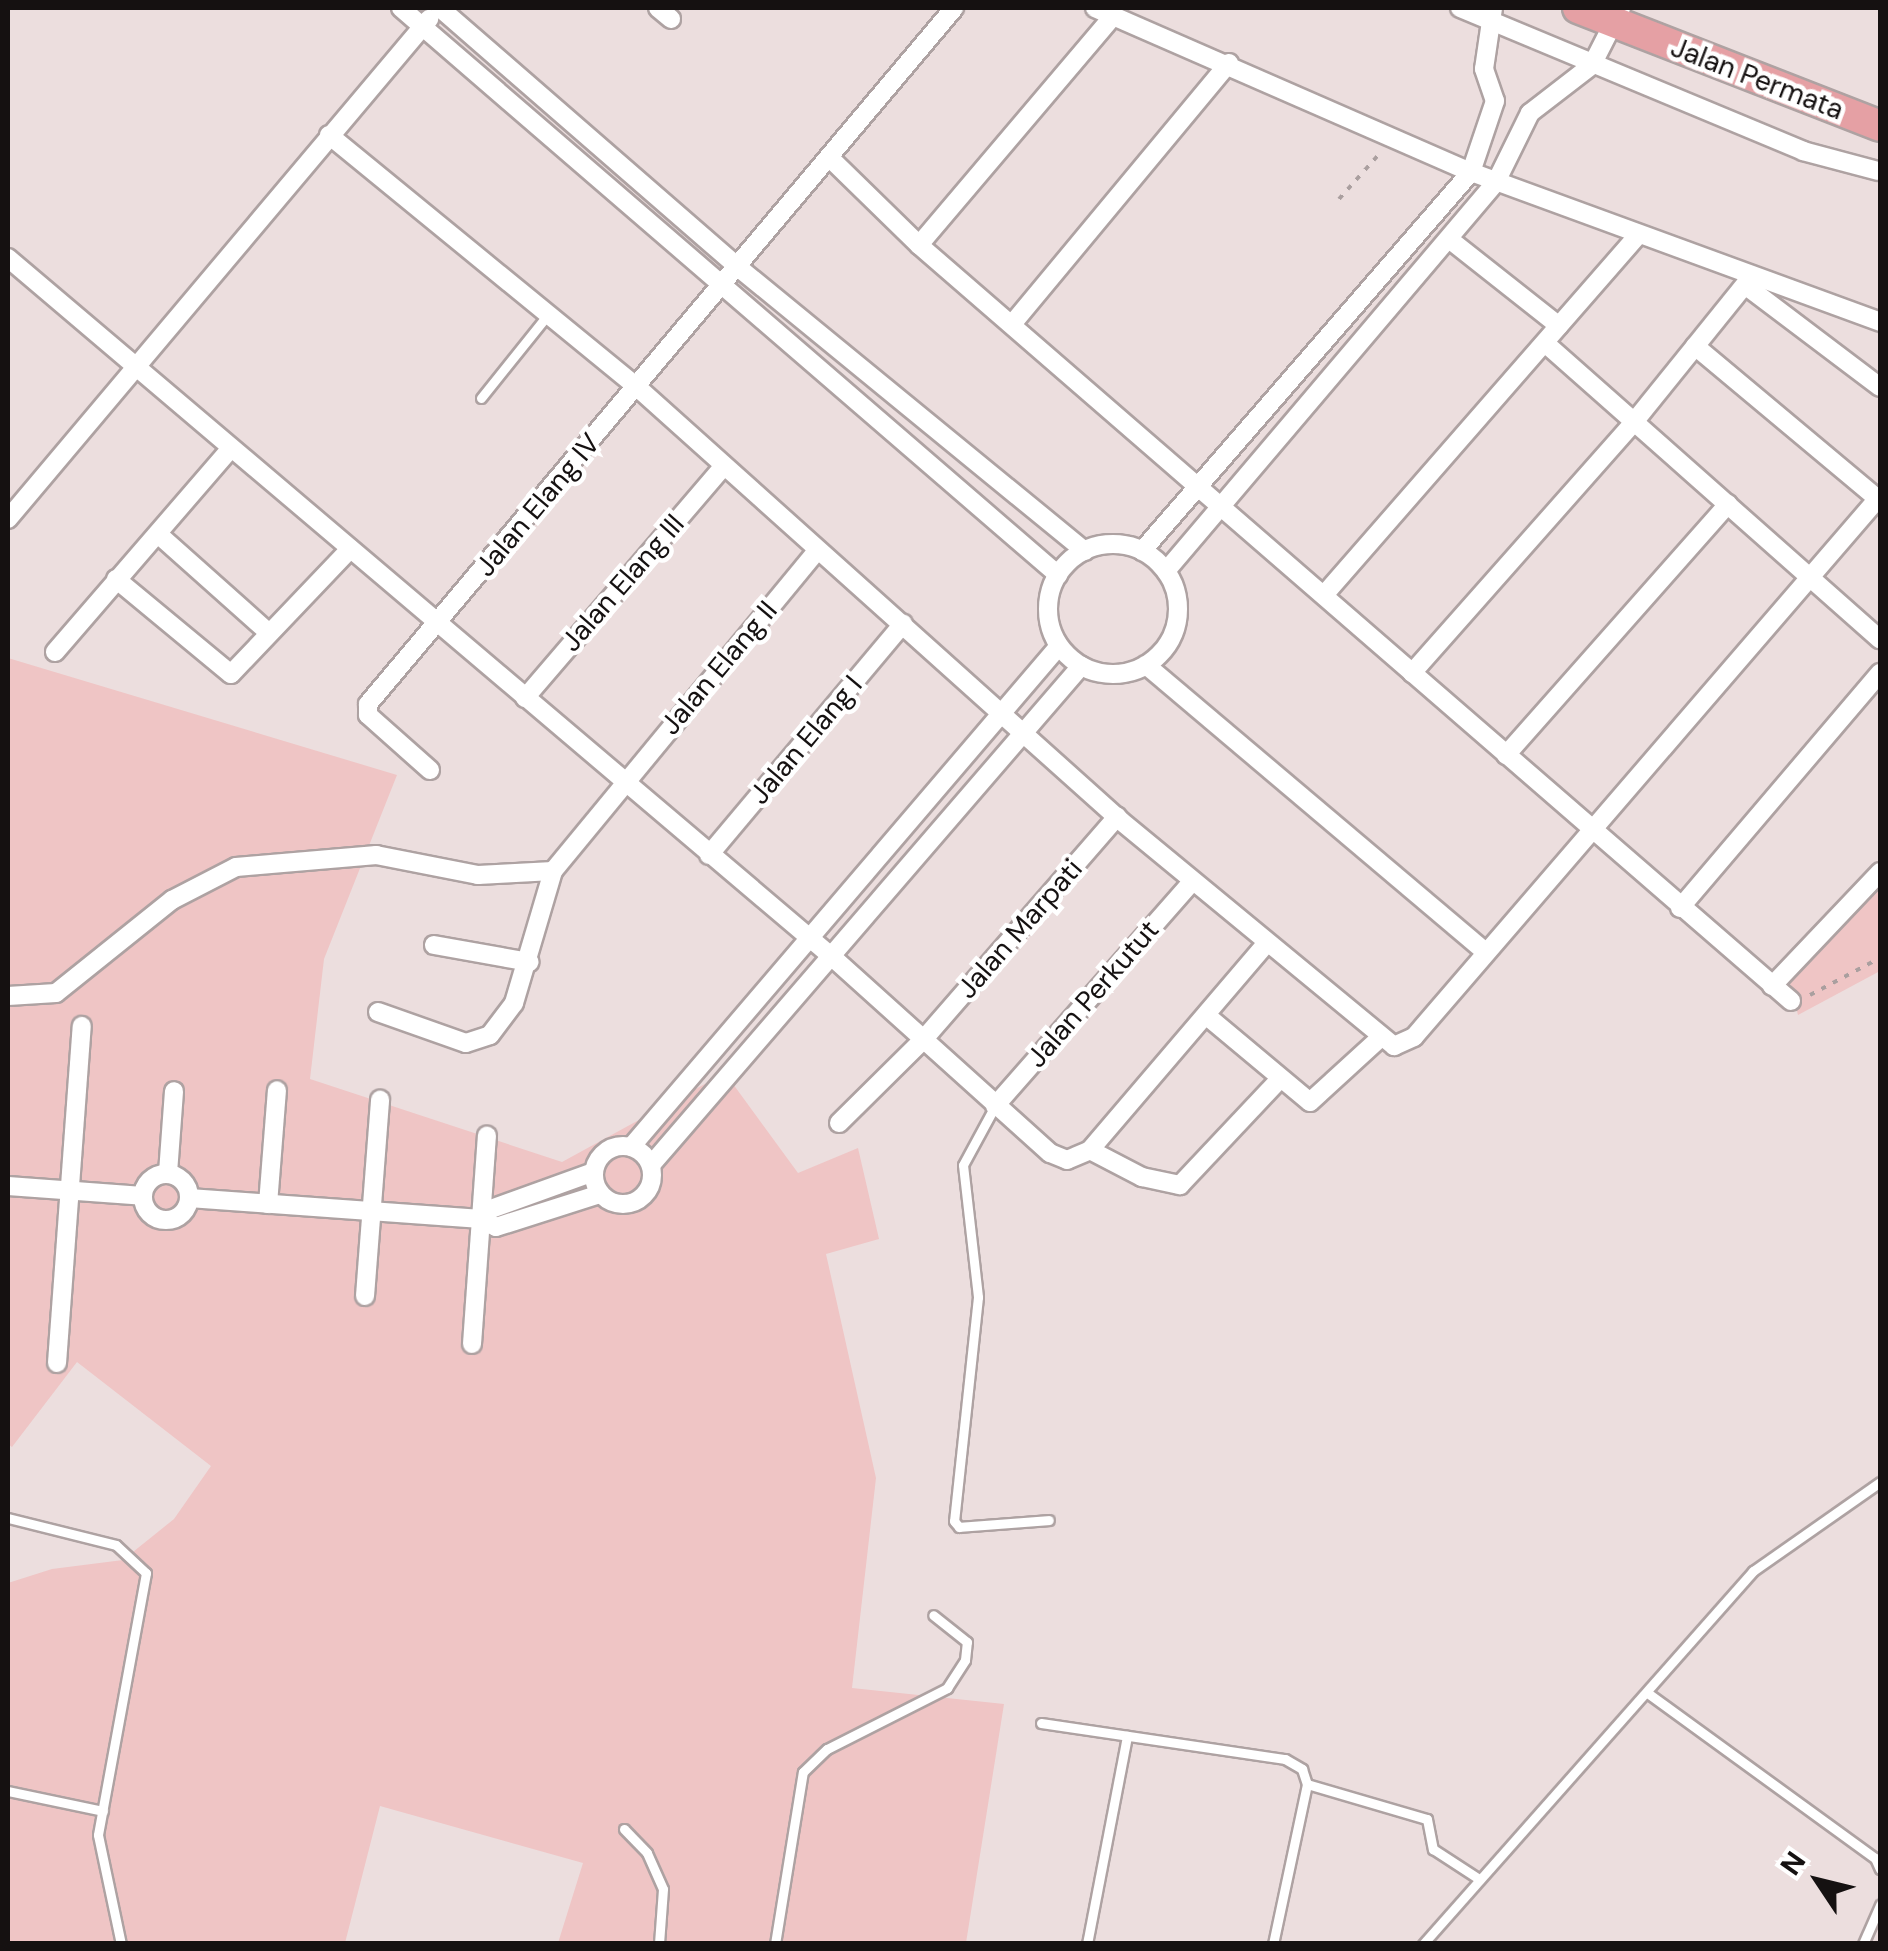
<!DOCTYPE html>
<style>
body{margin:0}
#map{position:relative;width:1888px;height:1951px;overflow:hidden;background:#ecdede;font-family:"DM Sans",sans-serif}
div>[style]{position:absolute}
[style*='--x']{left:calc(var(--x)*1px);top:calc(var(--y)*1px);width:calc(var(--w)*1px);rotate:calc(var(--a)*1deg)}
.green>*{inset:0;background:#efc5c5}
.path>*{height:4px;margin-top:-2px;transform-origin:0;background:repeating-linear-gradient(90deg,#aa9f9f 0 5px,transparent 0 13px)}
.roads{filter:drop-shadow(2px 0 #aea2a2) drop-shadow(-2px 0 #aea2a2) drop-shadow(0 2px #aea2a2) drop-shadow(0 -2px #aea2a2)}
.lane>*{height:9px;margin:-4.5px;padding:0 4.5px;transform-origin:4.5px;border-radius:4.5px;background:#fff}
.street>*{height:18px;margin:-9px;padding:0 9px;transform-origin:9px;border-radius:9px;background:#fff}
.street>.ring{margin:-9px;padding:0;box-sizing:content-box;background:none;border:18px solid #fff;border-radius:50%}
.primary>*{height:30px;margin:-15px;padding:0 15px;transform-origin:15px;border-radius:15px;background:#e5a0a4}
span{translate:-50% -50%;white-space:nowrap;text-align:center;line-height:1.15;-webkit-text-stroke:9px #fff;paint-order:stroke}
.street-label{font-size:28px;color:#151111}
.frame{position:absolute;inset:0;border:10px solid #151111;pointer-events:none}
.north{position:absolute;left:1768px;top:1831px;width:100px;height:100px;-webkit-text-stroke:8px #fff;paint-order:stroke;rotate:305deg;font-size:28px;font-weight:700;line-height:40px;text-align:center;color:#151111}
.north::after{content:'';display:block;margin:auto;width:35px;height:45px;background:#151111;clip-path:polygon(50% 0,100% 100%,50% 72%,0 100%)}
</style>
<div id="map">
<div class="green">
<div style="clip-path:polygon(8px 658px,397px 775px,324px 959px,310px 1079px,562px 1162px,725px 1073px,798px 1173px,858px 1148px,879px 1239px,826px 1254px,876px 1478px,852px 1688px,1004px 1704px,966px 1943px,558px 1943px,583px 1863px,380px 1806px,345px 1943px,8px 1943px,8px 1583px,52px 1569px,123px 1560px,174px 1519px,211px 1466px,77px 1362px,12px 1447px,8px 1444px)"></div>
<div style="clip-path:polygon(1880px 865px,1880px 971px,1798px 1015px,1785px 963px)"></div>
</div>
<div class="path">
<div style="--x:1339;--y:199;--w:63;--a:-48.2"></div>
<div style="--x:1810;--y:995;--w:79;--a:-27.9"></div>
</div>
<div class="roads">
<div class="lane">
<div style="--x:481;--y:398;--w:104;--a:-51.3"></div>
<div style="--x:995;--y:1106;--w:67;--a:118.5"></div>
<div style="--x:963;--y:1165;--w:133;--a:83.5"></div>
<div style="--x:978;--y:1297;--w:225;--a:96.1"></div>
<div style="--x:954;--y:1521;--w:8;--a:50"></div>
<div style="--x:959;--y:1527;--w:90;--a:-4.4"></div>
<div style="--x:8;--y:1518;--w:111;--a:14"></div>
<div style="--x:116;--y:1545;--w:41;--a:43"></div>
<div style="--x:146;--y:1573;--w:266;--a:100.4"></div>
<div style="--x:98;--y:1835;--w:111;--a:78.1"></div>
<div style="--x:1649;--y:1694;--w:279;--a:36"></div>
<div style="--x:1875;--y:1858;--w:12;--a:66"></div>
<div style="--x:1041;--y:1723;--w:247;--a:8.4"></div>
<div style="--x:1285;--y:1759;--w:20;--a:30"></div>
<div style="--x:1302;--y:1769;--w:16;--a:72"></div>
<div style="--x:1307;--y:1784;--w:125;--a:16.3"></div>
<div style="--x:1427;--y:1819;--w:31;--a:79"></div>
<div style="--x:1433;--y:1849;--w:55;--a:33.1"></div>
<div style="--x:8;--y:1791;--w:97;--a:11.9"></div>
<div style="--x:624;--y:1829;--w:33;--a:46"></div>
<div style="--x:647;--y:1853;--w:39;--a:66"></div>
<div style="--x:663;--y:1889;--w:55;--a:94.2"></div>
<div style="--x:775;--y:1944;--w:174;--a:-80.8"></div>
<div style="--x:803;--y:1772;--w:33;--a:-44"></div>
<div style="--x:827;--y:1749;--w:135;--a:-26.9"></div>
<div style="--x:947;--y:1688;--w:33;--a:-57"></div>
<div style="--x:965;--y:1660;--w:18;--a:-84"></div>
<div style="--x:967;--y:1642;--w:43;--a:-141.5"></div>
<div style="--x:1087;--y:1944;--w:212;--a:-79.1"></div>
<div style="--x:1273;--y:1944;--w:164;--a:-78"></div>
<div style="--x:1423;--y:1944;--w:498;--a:-48.5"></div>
<div style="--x:1753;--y:1571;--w:155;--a:-35"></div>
<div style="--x:1863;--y:1944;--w:43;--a:-66.4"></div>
</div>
<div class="street">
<div style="--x:401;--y:8;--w:868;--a:40.79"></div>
<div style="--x:440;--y:8;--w:396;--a:41"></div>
<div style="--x:739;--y:268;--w:447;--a:39.3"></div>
<div style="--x:658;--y:8;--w:17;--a:40"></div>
<div style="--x:1095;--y:8;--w:410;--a:23.6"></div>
<div style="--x:1471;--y:172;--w:436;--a:20.1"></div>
<div style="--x:1460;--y:8;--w:372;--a:22.6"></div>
<div style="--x:1803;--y:151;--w:78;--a:14.9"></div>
<div style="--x:329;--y:135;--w:398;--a:39.3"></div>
<div style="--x:637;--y:387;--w:650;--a:41.88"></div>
<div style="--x:1121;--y:821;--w:354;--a:39.5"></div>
<div style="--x:1394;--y:1046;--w:22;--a:-24"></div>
<div style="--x:1414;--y:1037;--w:714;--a:-49.26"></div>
<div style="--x:832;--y:160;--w:122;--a:44.3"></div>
<div style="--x:919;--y:245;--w:1154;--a:40.92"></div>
<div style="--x:1449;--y:239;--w:140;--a:38.3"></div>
<div style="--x:919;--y:245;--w:302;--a:-49.7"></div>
<div style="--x:8;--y:258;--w:1078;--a:40.3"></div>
<div style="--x:830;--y:955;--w:296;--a:42"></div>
<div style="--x:1050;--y:1153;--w:18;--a:22"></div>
<div style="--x:1067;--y:1160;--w:25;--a:-23"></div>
<div style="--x:1090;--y:1150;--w:272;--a:-49.5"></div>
<div style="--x:1745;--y:285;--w:169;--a:37.1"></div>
<div style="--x:1013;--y:323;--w:338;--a:-50.3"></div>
<div style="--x:1545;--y:343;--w:447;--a:41.5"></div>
<div style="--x:1695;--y:346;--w:239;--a:39.9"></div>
<div style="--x:8;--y:519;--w:654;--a:-49.9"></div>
<div style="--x:158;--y:534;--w:149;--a:41.7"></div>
<div class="ring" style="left:1048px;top:544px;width:112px;height:112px"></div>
<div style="--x:1142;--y:551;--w:502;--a:-49.04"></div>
<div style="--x:1471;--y:172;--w:75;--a:-71.3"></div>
<div style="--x:1495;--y:101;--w:34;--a:-109"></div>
<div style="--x:1484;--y:69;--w:62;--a:-81.6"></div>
<div style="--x:1166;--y:571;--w:510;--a:-49.69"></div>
<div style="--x:1496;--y:182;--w:77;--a:-63.8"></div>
<div style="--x:1530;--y:113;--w:78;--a:-37.7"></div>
<div style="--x:1592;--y:65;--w:64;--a:-63"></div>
<div style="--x:116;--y:579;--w:149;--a:39.6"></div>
<div style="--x:231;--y:674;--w:173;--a:-46.4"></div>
<div style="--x:1324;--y:595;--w:478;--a:-48.9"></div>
<div style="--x:55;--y:652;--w:269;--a:-49.2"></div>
<div style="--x:1146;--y:665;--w:445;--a:40.2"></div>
<div style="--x:1412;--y:673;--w:335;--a:-48.5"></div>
<div style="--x:1634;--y:422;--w:186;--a:-51.1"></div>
<div style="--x:525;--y:698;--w:301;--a:-49.4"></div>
<div style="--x:1506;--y:755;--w:335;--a:-48.5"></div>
<div style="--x:430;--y:770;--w:83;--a:-138.4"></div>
<div style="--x:368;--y:715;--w:11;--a:-90"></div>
<div style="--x:368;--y:704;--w:910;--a:-49.9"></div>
<div style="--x:709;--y:855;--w:302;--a:-50"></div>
<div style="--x:1680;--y:908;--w:309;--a:-49.6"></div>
<div style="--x:434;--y:945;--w:97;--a:10.1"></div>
<div style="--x:1772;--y:986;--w:157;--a:-46.5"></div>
<div style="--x:8;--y:996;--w:48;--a:-3.6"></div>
<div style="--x:56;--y:993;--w:149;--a:-38.7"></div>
<div style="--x:172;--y:900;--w:72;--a:-27.3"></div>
<div style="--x:236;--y:867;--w:141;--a:-4.9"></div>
<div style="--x:376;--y:855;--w:104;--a:11.1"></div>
<div style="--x:478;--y:875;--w:75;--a:-3.1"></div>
<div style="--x:378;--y:1012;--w:93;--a:19.4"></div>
<div style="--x:466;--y:1043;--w:25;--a:-18"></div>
<div style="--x:490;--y:1035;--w:40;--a:-53"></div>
<div style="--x:514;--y:1003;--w:138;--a:-73.5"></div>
<div style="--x:553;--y:871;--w:413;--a:-50.5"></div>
<div style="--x:1207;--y:1016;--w:134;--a:39.9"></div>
<div style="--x:1310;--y:1102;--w:95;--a:-42.4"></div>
<div style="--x:995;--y:1106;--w:298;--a:-48.7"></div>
<div style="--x:839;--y:1123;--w:118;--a:-44.7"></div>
<div style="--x:923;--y:1040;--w:296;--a:-49"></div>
<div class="ring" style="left:594px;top:1146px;width:40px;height:40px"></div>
<div style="--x:631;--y:1147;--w:659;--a:-49.49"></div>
<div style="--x:1090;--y:1150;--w:59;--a:27.4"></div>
<div style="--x:1142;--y:1177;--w:39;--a:12"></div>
<div style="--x:1180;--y:1185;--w:144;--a:-46.7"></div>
<div style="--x:651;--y:1165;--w:659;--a:-49.25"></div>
<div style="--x:168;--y:1173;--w:82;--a:-85.8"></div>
<div class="ring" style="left:143px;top:1174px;width:28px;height:28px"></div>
<div style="--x:8;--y:1186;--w:135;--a:4.2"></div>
<div style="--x:189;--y:1198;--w:293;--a:4.1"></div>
<div style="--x:481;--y:1219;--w:17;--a:28"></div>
<div style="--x:496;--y:1227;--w:109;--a:-17.6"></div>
<div style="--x:268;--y:1204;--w:114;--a:-85.5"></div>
<div style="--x:481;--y:1219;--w:14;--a:-45"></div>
<div style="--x:491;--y:1209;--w:109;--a:-19.8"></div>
<div style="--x:365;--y:1296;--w:197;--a:-85.6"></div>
<div style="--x:472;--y:1344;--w:209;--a:-85.9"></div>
<div style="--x:57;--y:1363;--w:338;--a:-85.8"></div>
</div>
<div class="primary">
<div style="--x:1578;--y:8;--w:324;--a:21.3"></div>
</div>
</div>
<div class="street-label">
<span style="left:1757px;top:79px;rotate:21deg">Jalan Permata</span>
<span style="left:538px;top:505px;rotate:-50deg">Jalan Elang IV</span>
<span style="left:623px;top:583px;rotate:-49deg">Jalan Elang III</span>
<span style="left:719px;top:668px;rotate:-50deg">Jalan Elang II</span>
<span style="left:806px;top:740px;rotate:-50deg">Jalan Elang I</span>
<span style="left:1020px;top:929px;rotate:-49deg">Jalan Marpati</span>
<span style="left:1093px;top:994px;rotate:-49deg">Jalan Perkutut</span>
</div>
<div class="frame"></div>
<div class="north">N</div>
</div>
